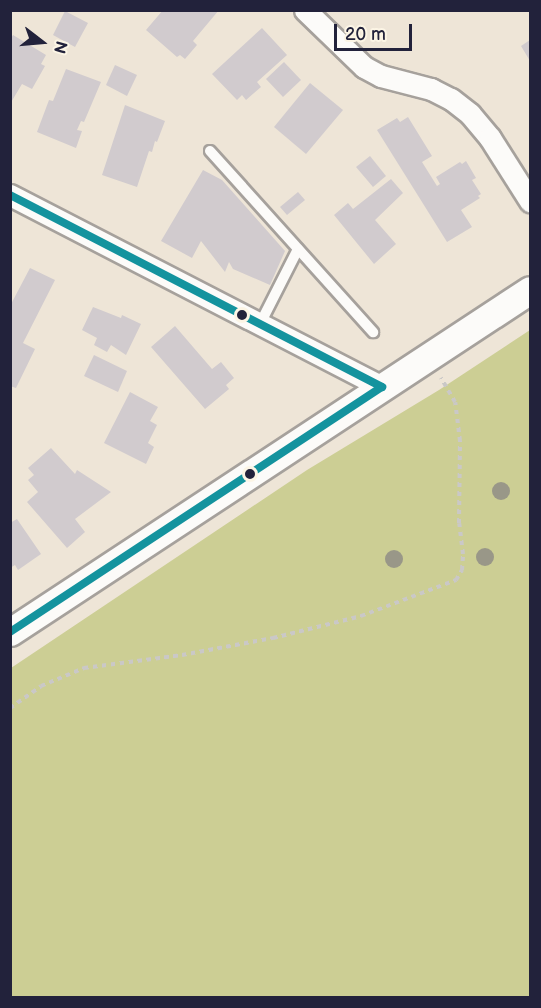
<!DOCTYPE html>
<style>
body{margin:0}
#map{position:relative;width:541px;height:1008px;overflow:hidden;background:#eee5d7;font-family:"Balsamiq Sans",sans-serif}
div>[style]{position:absolute}
[style*='--x']{left:calc(var(--x)*1px);top:calc(var(--y)*1px);width:calc(var(--w)*1px);rotate:calc(var(--a)*1deg)}
.green>*{inset:0;background:#ccce94}
.building>*{inset:0;background:#d1cbce}
.path>*{height:4px;margin-top:-2px;transform-origin:0;background:repeating-linear-gradient(90deg,#cac8c7 0 4.5px,transparent 0 9px)}
.roads{filter:drop-shadow(2px 0 #a6a19c) drop-shadow(-2px 0 #a6a19c) drop-shadow(0 2px #a6a19c) drop-shadow(0 -2px #a6a19c)}
.service>*{height:10px;margin:-5px;padding:0 5px;transform-origin:5px;border-radius:5px;background:#fcfbf9}
.minor>*{height:21px;margin:-10.5px;padding:0 10.5px;transform-origin:10.5px;border-radius:10.5px;background:#fcfbf9}
.tertiary>*{height:27px;margin:-13.5px;padding:0 13.5px;transform-origin:13.5px;border-radius:13.5px;background:#fcfbf9}
.bus-1>*{height:8px;margin:-4px;padding:0 4px;transform-origin:4px;border-radius:4px;background:#14939e}
.trees>*{width:18px;height:18px;margin:-9px;border-radius:50%;background:#999788}
.dots>*{width:16px;height:16px;translate:-50% -50%;box-sizing:border-box;border:3px solid #fcf5e5;border-radius:50%}
span{translate:-50% -50%;white-space:nowrap;text-align:center;line-height:1.15;-webkit-text-stroke:6px #fcf5e5;paint-order:stroke}
.frame{position:absolute;inset:0;border:12px solid #22223b;pointer-events:none}
.north{position:absolute;left:12px;top:12px;width:60px;height:60px;-webkit-text-stroke:4px #fcf5e5;paint-order:stroke;rotate:106deg;font-size:16px;font-weight:700;line-height:24px;text-align:center;color:#22223b}
.north::after{content:'';display:block;margin:auto;width:21px;height:27px;background:#22223b;clip-path:polygon(50% 0,100% 100%,50% 72%,0 100%)}
.scale{position:absolute;left:334px;top:24px;width:78px;height:27px;box-sizing:border-box;border:3px solid #22223b;border-top:0;padding-left:8px;font-size:18px;line-height:21px;white-space:nowrap;color:#22223b;-webkit-text-stroke:4px #fcf5e5;paint-order:stroke}
</style>
<div id="map">
<div class="green">
<div style="clip-path:polygon(530px 330px,530px 997px,11px 997px,11px 668px,307px 470px,439px 390px)"></div>
</div>
<div class="building">
<div style="clip-path:polygon(163px 10px,219px 10px,193px 41px,197px 45px,185px 59px,180px 55px,177px 57px,146px 30px)"></div>
<div style="clip-path:polygon(65px 11px,88px 23px,75px 47px,53px 35px)"></div>
<div style="clip-path:polygon(262px 28px,287px 55px,257px 82px,261px 87px,246px 100px,242px 95px,237px 100px,212px 74px)"></div>
<div style="clip-path:polygon(13px 35px,46px 55px,41px 64px,45px 66px,32px 89px,22px 84px,10px 104px,10px 40px)"></div>
<div style="clip-path:polygon(530px 40px,530px 61px,521px 46px)"></div>
<div style="clip-path:polygon(284px 62px,301px 80px,283px 97px,266px 79px)"></div>
<div style="clip-path:polygon(115px 65px,137px 75px,127px 96px,106px 85px)"></div>
<div style="clip-path:polygon(66px 69px,101px 82px,84px 122px,81px 121px,77px 130px,82px 131px,76px 148px,37px 132px,49px 100px,53px 101px)"></div>
<div style="clip-path:polygon(310px 83px,343px 110px,306px 154px,274px 127px)"></div>
<div style="clip-path:polygon(125px 105px,165px 121px,157px 142px,155px 141px,152px 152px,149px 151px,137px 187px,102px 175px)"></div>
<div style="clip-path:polygon(408px 117px,432px 156px,422px 162px,437px 186px,440px 184px,436px 177px,460px 162px,462px 164px,466px 161px,476px 178px,472px 180px,481px 194px,478px 196px,480px 198px,461px 210px,472px 227px,447px 242px,377px 130px,397px 118px,400px 122px)"></div>
<div style="clip-path:polygon(370px 156px,386px 176px,373px 187px,356px 167px)"></div>
<div style="clip-path:polygon(203px 170px,222px 180px,285px 251px,270px 285px,233px 269px,229px 262px,225px 272px,201px 241px,192px 258px,161px 241px)"></div>
<div style="clip-path:polygon(391px 179px,403px 193px,375px 220px,396px 244px,374px 264px,334px 215px,348px 203px,353px 209px)"></div>
<div style="clip-path:polygon(298px 192px,305px 200px,287px 215px,280px 207px)"></div>
<div style="clip-path:polygon(30px 268px,55px 280px,23px 343px,35px 349px,16px 388px,10px 386px,10px 306px)"></div>
<div style="clip-path:polygon(93px 307px,121px 318px,122px 315px,141px 324px,126px 355px,111px 345px,107px 352px,94px 345px,97px 338px,82px 330px)"></div>
<div style="clip-path:polygon(175px 326px,212px 369px,221px 362px,234px 378px,226px 385px,229px 389px,205px 409px,151px 347px)"></div>
<div style="clip-path:polygon(94px 355px,127px 371px,118px 392px,84px 376px)"></div>
<div style="clip-path:polygon(130px 392px,158px 407px,150px 421px,157px 425px,148px 443px,154px 447px,146px 464px,104px 443px)"></div>
<div style="clip-path:polygon(51px 448px,75px 474px,77px 470px,111px 492px,75px 519px,85px 532px,67px 548px,27px 502px,38px 492px,28px 480px,34px 475px,28px 468px)"></div>
<div style="clip-path:polygon(17px 519px,41px 554px,18px 570px,15px 565px,10px 568px,10px 523px)"></div>
</div>
<div class="path">
<div style="--x:10;--y:708;--w:38;--a:-35"></div>
<div style="--x:41;--y:686;--w:47;--a:-22.7"></div>
<div style="--x:84;--y:668;--w:99;--a:-7.6"></div>
<div style="--x:182;--y:655;--w:93;--a:-10.6"></div>
<div style="--x:273;--y:638;--w:91;--a:-14"></div>
<div style="--x:361;--y:616;--w:102;--a:-20.8"></div>
<div style="--x:456;--y:580;--w:12;--a:-59"></div>
<div style="--x:462;--y:570;--w:16;--a:-86"></div>
<div style="--x:463;--y:554;--w:31;--a:-97"></div>
<div style="--x:459;--y:523;--w:82;--a:-89.3"></div>
<div style="--x:460;--y:441;--w:39;--a:-97"></div>
<div style="--x:455;--y:402;--w:28;--a:-120"></div>
</div>
<div class="roads">
<div class="service">
<div style="--x:210;--y:151;--w:244;--a:48"></div>
<div style="--x:260;--y:324;--w:84;--a:-63.1"></div>
</div>
<div class="minor">
<div style="--x:305;--y:10;--w:82;--a:44"></div>
<div style="--x:364;--y:67;--w:19;--a:28"></div>
<div style="--x:381;--y:76;--w:52;--a:14.6"></div>
<div style="--x:431;--y:89;--w:22;--a:27"></div>
<div style="--x:451;--y:99;--w:24;--a:38"></div>
<div style="--x:470;--y:114;--w:31;--a:50"></div>
<div style="--x:490;--y:138;--w:75;--a:57.6"></div>
<div style="--x:10;--y:195;--w:419;--a:27.3"></div>
</div>
<div class="tertiary">
<div style="--x:10;--y:632;--w:622;--a:-33.33"></div>
</div>
</div>
<div class="bus-1">
<div style="--x:10;--y:195;--w:419;--a:27.3"></div>
<div style="--x:10;--y:632;--w:445;--a:-33.4"></div>
</div>
<div class="trees">
<div style="left:501px;top:491px"></div>
<div style="left:485px;top:557px"></div>
<div style="left:394px;top:559px"></div>
</div>
<div class="dots">
<div style="left:242px;top:315px;background:#22223b"></div>
<div style="left:250px;top:474px;background:#22223b"></div>
</div>
<div class="frame"></div>
<div class="north">N</div>
<div class="scale">20 m</div>
</div>
